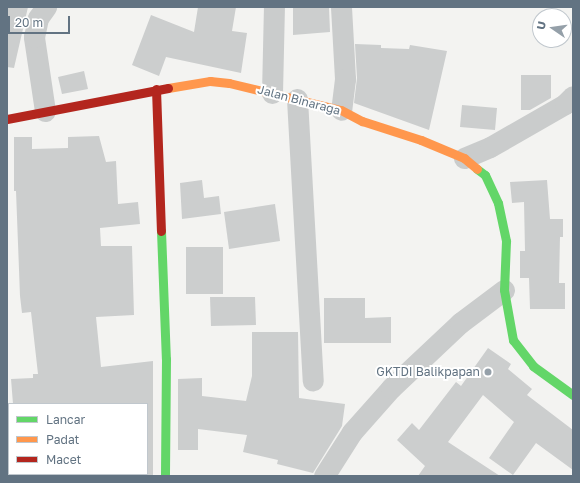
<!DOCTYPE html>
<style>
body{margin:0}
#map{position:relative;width:580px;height:483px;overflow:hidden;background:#f3f3f1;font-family:"Golos Text",sans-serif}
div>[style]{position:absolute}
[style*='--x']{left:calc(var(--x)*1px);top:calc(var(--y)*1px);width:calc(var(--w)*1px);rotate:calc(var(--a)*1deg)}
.building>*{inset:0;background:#cccece}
.street>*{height:21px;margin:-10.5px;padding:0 10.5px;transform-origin:10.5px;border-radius:10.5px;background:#cacccc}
.fast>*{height:9px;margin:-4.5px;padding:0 4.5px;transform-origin:4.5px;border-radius:4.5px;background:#63d668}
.slow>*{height:9px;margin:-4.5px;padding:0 4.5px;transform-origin:4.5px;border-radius:4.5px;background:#ff974d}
.jam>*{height:9px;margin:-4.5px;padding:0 4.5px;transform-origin:4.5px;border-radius:4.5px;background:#b3261e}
.dots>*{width:11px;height:11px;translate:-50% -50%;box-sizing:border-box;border:2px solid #fff;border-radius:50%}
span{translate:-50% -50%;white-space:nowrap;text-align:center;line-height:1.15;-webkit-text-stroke:4px #fff;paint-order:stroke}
.street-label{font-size:12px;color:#627382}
.poi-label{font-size:12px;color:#627382}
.right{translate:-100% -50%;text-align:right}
.frame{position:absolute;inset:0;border:8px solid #627382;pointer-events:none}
.legend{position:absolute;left:8px;top:403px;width:140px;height:72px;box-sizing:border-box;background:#fff;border:1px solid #c0c7cd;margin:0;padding:5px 7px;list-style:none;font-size:12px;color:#627382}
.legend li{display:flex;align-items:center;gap:8px;height:20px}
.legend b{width:20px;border:1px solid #c0c7cd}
.north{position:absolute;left:532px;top:8px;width:40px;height:40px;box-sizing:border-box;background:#fff;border:1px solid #c0c7cd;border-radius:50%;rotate:283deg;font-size:11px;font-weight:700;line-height:16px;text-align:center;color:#627382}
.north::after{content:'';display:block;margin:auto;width:14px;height:18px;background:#95a0a9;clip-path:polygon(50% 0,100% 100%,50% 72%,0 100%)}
.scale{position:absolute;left:8px;top:16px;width:62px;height:18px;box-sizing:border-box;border:2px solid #627382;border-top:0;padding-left:5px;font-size:12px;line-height:14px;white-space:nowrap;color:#627382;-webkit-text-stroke:3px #fff;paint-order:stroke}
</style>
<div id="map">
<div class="building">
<div style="clip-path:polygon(7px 7px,28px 7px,14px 68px,7px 67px)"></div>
<div style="clip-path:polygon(198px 7px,236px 7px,232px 31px,247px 33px,241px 73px,166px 57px,159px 76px,132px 65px,151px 15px,194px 32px)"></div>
<div style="clip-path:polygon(293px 7px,329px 7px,330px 32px,293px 35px)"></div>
<div style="clip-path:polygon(355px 44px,381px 45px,381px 48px,409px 49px,410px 45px,447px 51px,429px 130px,354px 103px,357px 78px)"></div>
<div style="clip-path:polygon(84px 71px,88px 89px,62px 94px,58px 77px)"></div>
<div style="clip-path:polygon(521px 75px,551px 75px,551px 98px,530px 110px,521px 110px)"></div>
<div style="clip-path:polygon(462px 105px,497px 108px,495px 130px,460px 127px)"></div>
<div style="clip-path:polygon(99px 136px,106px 162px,116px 161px,118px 204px,138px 202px,140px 224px,100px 228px,101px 246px,132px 246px,134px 315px,96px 317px,101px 367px,153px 361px,153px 476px,147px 476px,147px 404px,13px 404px,11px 379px,33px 378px,33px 374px,38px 374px,31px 312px,22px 313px,20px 296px,16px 191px,14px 191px,14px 137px,32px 137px,32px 149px,68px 148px,68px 137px)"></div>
<div style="clip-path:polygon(202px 180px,204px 198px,219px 196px,221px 214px,182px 219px,180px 183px)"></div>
<div style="clip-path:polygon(547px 180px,550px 219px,563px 219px,563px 237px,560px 237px,559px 283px,565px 283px,565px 309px,530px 309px,529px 278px,520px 278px,520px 251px,525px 251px,524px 202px,512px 203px,510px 182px)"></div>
<div style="clip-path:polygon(275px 204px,280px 241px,229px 249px,224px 212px)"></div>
<div style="clip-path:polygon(186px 247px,223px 247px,223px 294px,186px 294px)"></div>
<div style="clip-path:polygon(210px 297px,255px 297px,256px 325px,211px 326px)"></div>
<div style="clip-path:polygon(324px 298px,365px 298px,365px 318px,391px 317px,391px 343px,324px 343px)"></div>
<div style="clip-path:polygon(252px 332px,298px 332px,299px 398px,345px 404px,342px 426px,313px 473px,277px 464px,278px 460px,243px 452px,247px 435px,198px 429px,198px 450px,178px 450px,178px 379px,202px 378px,202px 396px,246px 401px,252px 376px)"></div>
<div style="clip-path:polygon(488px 348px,511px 364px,508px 369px,532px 389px,527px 395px,573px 430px,573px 470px,536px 443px,513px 475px,489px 458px,514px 422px,483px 395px,448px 442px,500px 476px,418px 476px,425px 466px,397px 440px,412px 423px,419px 430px,456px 382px,461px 386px)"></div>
</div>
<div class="street">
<div style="--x:341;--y:7;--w:72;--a:86.8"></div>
<div style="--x:345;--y:79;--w:31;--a:97"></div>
<div style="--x:272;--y:93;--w:86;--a:-88.7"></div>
<div style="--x:297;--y:99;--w:282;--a:86.8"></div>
<div style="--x:45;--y:111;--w:75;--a:-98.5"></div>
<div style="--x:34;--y:37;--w:19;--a:-78"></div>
<div style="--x:38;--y:18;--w:14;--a:-54"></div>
<div style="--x:464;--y:158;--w:28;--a:-23"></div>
<div style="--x:490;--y:147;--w:86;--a:-29.8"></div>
<div style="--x:565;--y:104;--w:11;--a:-45"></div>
<div style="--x:324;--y:476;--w:52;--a:-57.5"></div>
<div style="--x:352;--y:432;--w:59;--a:-48.4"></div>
<div style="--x:391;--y:388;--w:95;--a:-43.3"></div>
<div style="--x:460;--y:323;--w:55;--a:-36.9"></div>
</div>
<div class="fast">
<div style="--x:477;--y:169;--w:10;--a:37"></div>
<div style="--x:485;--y:175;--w:31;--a:65"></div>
<div style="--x:498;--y:203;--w:39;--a:78"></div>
<div style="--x:506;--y:241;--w:49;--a:92.3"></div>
<div style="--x:504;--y:290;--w:51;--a:79.8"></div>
<div style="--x:513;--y:340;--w:33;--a:52"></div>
<div style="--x:533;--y:366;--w:49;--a:35.9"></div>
<div style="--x:161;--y:231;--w:128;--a:87.8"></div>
<div style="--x:166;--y:359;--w:117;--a:90.5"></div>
</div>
<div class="slow">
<div style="--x:168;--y:88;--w:43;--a:-9.5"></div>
<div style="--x:210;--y:81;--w:19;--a:6"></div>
<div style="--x:229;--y:83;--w:115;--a:13.6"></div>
<div style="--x:341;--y:110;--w:24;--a:28"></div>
<div style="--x:362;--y:121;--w:62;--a:17.9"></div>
<div style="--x:421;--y:140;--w:47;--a:22.7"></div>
<div style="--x:464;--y:158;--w:17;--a:40"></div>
</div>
<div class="jam">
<div style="--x:156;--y:89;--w:142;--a:88"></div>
<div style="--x:7;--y:119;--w:164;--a:-10.9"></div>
</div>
<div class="dots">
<div style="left:488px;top:372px;background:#95a0a9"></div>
</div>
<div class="street-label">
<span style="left:299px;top:100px;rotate:15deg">Jalan Binaraga</span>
</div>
<div class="poi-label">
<span class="right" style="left:480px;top:372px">GKTDI Balikpapan</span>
</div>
<div class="frame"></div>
<ul class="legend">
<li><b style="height:5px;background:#63d668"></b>Lancar</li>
<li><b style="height:5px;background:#ff974d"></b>Padat</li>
<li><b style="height:5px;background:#b3261e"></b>Macet</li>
</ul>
<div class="north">U</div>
<div class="scale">20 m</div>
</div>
